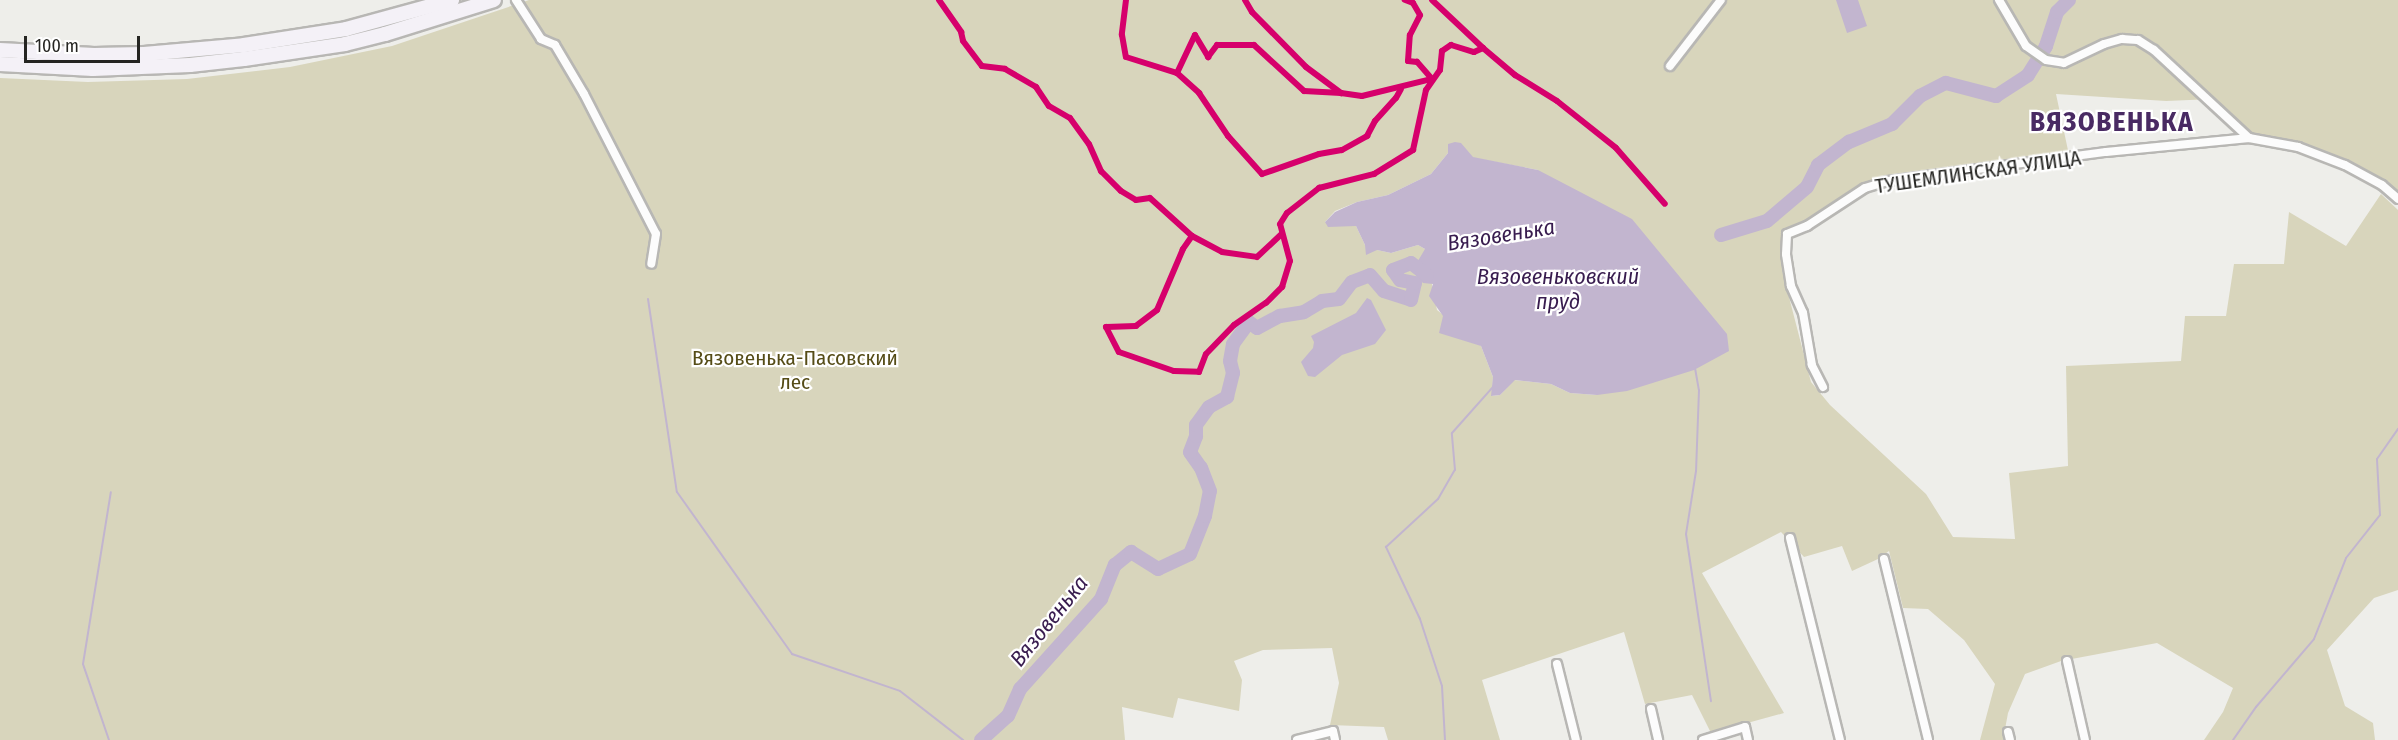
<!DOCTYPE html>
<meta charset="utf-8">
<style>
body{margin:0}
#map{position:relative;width:2398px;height:740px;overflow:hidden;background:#eeeeea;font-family:"Fira Sans Condensed",sans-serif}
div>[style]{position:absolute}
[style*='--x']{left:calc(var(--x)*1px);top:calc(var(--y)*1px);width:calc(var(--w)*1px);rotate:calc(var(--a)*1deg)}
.green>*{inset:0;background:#d8d5bc}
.water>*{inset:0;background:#c2b5cf}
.stream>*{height:2px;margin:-1px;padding:0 1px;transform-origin:1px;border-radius:1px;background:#c2b5cf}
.river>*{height:14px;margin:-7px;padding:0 7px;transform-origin:7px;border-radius:7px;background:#c2b5cf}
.roads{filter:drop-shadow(2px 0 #b8b7b4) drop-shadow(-2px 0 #b8b7b4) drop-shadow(0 2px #b8b7b4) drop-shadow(0 -2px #b8b7b4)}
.minor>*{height:8px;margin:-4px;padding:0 4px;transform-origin:4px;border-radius:4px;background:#fcfcfc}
.primary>*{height:14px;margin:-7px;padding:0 7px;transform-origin:7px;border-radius:7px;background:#f4f1f7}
.cycleway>*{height:6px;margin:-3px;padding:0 3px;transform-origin:3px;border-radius:3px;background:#d6006c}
span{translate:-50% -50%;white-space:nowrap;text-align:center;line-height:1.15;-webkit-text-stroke:4.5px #fff;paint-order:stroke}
.street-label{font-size:21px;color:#252522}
.park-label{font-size:21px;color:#554c17}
.water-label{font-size:22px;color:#381c4f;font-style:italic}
.district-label{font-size:27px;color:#492a63;font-weight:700;letter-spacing:1.5px}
.scale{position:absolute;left:24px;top:36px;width:116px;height:27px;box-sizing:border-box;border:3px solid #252522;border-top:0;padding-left:8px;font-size:18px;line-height:21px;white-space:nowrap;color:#252522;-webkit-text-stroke:4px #fff;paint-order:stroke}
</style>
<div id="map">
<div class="green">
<div style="clip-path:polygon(evenodd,529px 0,2398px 0,2398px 193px,2349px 162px,2301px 145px,2254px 135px,2213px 99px,2166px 101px,2056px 94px,2069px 155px,1917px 173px,1863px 184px,1814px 217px,1786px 228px,1783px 255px,1782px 270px,1811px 382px,1830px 405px,1926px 494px,1953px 537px,2015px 539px,2009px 473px,2068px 466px,2066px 366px,2181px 361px,2185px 316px,2226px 316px,2234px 264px,2284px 264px,2289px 212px,2346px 246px,2381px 194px,2398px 210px,2398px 590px,2374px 598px,2327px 650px,2345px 706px,2373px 723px,2375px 740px,2204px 740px,2223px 712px,2233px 688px,2157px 643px,2061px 661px,2025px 674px,2008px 713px,2003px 740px,1980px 740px,1995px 684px,1964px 640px,1928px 609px,1903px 608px,1889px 551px,1878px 559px,1852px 571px,1842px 546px,1804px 557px,1781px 532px,1702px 573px,1784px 713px,1711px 733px,1692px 695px,1645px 704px,1624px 632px,1482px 680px,1500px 740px,1388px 740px,1384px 727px,1330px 725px,1339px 683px,1332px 648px,1263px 650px,1234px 661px,1242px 680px,1239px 711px,1178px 698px,1173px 718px,1122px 707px,1125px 740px,0 740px,0 78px,88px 82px,187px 79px,290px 67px,392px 46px,529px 0,1448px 153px,1538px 170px,1597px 395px,1570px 393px,1551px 384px,1514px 380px,1500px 395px,1492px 396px,1493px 377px,1481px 346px,1437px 310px,1425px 249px,1418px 245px,1391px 253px,1377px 250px,1365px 245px,1356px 226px,1325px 222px,1335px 211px,1357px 202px,1388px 195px,1431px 174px,1448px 153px)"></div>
</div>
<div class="water">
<div style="clip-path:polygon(1836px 0,1858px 0,1867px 26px,1847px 33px)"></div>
<div style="clip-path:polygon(1455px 142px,1461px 143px,1473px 157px,1538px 170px,1632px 219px,1727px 334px,1729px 351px,1694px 370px,1627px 391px,1597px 395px,1570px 393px,1551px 384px,1515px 380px,1500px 395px,1491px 396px,1493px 377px,1481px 346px,1439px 333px,1443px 316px,1429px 296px,1433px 284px,1423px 283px,1412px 271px,1425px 249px,1418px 245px,1391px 253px,1377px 250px,1366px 255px,1365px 245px,1356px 226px,1328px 227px,1325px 222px,1335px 212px,1357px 202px,1388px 195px,1431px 174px,1448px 153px,1448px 144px)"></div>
<div style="clip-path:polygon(1367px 298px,1371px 300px,1386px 330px,1375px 344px,1342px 355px,1315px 377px,1308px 376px,1301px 362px,1313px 348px,1314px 342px,1311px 336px,1356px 313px)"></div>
</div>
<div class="stream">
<div style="--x:648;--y:299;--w:195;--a:81.5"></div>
<div style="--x:677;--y:492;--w:199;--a:54.6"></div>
<div style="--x:792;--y:654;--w:114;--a:18.9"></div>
<div style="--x:900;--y:691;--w:80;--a:37.9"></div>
<div style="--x:1695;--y:368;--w:22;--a:80"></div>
<div style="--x:1699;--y:390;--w:81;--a:92.1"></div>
<div style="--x:1696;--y:471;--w:64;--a:99"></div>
<div style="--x:1686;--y:534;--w:169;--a:81.5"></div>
<div style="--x:109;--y:740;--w:80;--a:-108.9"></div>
<div style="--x:83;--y:664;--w:174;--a:-80.8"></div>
<div style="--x:1445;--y:740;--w:54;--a:-93.2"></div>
<div style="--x:1442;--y:686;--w:71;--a:-108.2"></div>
<div style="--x:1420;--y:619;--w:80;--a:-115.3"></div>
<div style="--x:1386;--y:547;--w:71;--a:-42.7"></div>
<div style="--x:1438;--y:499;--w:34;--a:-60"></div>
<div style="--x:1455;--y:470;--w:37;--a:-95"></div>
<div style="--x:1452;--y:433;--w:62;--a:-48.3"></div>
<div style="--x:2233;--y:740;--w:40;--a:-55.1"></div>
<div style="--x:2256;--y:707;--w:89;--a:-49.5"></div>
<div style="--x:2314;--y:639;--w:87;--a:-68.4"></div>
<div style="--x:2346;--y:558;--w:55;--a:-51.7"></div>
<div style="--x:2380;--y:515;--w:56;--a:-93.1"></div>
<div style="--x:2377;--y:459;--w:37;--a:-55"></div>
</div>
<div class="river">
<div style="--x:1721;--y:235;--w:48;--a:-16.9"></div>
<div style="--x:1767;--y:221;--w:52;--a:-40.4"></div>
<div style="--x:1807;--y:187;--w:25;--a:-63"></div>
<div style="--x:1818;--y:165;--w:39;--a:-37"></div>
<div style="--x:1849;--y:142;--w:47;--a:-22.7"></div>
<div style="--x:1892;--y:124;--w:40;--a:-45"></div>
<div style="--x:1920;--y:96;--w:29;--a:-27"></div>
<div style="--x:1946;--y:83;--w:52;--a:14.6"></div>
<div style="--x:1996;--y:96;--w:38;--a:-33"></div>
<div style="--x:2028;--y:75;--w:34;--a:-58"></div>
<div style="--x:2046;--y:46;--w:36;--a:-72"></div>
<div style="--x:2057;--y:12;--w:17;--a:-45"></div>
<div style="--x:981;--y:740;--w:36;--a:-42"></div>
<div style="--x:1008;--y:716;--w:30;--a:-66"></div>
<div style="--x:1020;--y:689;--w:121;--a:-48"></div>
<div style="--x:1101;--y:599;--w:37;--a:-68"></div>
<div style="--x:1115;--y:565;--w:21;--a:-39"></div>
<div style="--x:1131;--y:552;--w:32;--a:32"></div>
<div style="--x:1158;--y:569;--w:35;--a:-25"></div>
<div style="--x:1190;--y:554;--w:41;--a:-68.5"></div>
<div style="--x:1205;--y:516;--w:25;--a:-79"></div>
<div style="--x:1210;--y:491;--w:25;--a:-111"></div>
<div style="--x:1201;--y:468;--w:19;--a:-125"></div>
<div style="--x:1190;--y:452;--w:17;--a:-69"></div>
<div style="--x:1196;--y:436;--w:11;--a:-90"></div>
<div style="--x:1196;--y:425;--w:22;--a:-54"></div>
<div style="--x:1209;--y:407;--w:21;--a:-29"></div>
<div style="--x:1227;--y:397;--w:25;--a:-76"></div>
<div style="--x:1233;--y:373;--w:12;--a:-104"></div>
<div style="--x:1230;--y:361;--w:17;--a:-80"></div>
<div style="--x:1233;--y:344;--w:27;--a:-54"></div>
<div style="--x:1249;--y:322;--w:10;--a:37"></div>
<div style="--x:1257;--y:328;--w:26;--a:-28"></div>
<div style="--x:1280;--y:316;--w:24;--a:-9"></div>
<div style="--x:1304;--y:312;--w:21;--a:-31"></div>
<div style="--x:1322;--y:301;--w:17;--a:-7"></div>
<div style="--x:1339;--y:299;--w:21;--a:-53"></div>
<div style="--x:1352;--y:282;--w:19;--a:-21"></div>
<div style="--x:1370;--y:275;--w:21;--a:49"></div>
<div style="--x:1384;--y:291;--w:28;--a:18"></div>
<div style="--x:1411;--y:300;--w:17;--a:-77"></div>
<div style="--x:1415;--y:283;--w:15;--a:-169"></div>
<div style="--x:1400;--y:280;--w:12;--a:-125"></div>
<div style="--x:1393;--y:270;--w:19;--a:-21"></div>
<div style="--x:1411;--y:263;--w:20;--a:37"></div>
</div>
<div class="roads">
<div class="minor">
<div style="--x:516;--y:0;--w:46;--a:57.3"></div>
<div style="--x:541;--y:39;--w:15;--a:23"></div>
<div style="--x:555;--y:45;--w:57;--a:59.4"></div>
<div style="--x:584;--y:94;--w:157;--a:62.8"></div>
<div style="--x:656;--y:234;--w:30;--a:99"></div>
<div style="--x:1999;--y:0;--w:53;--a:59.6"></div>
<div style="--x:2026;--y:46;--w:24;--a:35"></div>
<div style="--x:2046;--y:60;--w:18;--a:9"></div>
<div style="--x:2064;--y:63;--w:44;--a:-25.4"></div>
<div style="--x:2104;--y:44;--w:19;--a:-16"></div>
<div style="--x:2122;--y:39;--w:16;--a:4"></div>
<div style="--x:2138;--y:40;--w:19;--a:32"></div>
<div style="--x:2154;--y:50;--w:129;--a:42.8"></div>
<div style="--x:1670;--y:66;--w:83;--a:-52.3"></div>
<div style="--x:1823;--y:387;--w:25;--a:-117"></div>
<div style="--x:1812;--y:365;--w:53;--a:-99.8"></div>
<div style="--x:1803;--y:313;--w:30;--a:-114"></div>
<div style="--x:1791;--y:286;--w:32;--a:-99"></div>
<div style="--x:1786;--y:254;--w:20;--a:-87"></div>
<div style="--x:1787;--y:234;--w:22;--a:-22"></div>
<div style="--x:1807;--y:226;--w:69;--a:-33.2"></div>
<div style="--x:1865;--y:188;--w:24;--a:-17"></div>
<div style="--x:1888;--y:181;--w:220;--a:-7.6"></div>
<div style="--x:2106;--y:152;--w:144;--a:-5.6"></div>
<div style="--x:2249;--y:138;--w:50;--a:10.4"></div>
<div style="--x:2298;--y:147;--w:50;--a:21"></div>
<div style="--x:2345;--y:165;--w:42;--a:28.4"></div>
<div style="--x:2382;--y:185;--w:21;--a:41"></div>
<div style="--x:1790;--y:538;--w:208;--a:76.1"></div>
<div style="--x:1884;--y:559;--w:186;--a:76.3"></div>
<div style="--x:2067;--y:661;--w:81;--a:77.2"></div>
<div style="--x:1557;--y:664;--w:78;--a:76"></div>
<div style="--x:1651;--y:709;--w:32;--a:77"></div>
<div style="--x:2008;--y:732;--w:8;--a:76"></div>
<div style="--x:1297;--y:740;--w:37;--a:-14"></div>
<div style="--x:1333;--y:731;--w:9;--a:77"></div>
<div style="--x:1703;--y:740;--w:44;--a:-17.2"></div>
<div style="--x:1745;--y:727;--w:13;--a:77"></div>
</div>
<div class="primary">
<div style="--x:0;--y:50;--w:94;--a:3"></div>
<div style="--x:94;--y:55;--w:50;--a:-1.1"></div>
<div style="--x:144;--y:54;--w:100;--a:-5.1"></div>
<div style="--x:244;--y:45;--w:103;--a:-8.9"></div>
<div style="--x:346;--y:29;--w:110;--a:-15.3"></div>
<div style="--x:0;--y:64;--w:93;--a:3.1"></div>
<div style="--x:93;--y:69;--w:97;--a:-2.4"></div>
<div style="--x:190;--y:65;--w:54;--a:-6.3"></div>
<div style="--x:244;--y:59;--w:102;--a:-8.4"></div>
<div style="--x:345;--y:44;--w:41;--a:-14"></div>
<div style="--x:385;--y:34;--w:114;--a:-17.3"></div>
</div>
</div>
<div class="cycleway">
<div style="--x:939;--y:0;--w:39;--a:55"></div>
<div style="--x:961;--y:32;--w:9;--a:77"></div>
<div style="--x:963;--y:41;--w:31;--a:53"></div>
<div style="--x:982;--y:66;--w:23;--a:7"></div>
<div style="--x:1005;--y:69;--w:36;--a:30"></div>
<div style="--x:1036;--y:87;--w:23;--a:56"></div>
<div style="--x:1049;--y:106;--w:24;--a:30"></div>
<div style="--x:1070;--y:118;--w:32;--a:54"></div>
<div style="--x:1089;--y:144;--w:30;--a:66"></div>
<div style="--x:1101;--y:171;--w:28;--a:45"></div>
<div style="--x:1121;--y:191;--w:17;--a:31"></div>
<div style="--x:1136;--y:200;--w:14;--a:-8"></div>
<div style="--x:1150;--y:198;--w:57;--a:42.1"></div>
<div style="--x:1192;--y:236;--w:16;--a:125"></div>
<div style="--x:1183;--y:249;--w:66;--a:113.1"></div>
<div style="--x:1157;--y:310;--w:26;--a:143"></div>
<div style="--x:1136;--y:326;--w:30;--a:178"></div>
<div style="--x:1106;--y:327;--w:28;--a:63"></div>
<div style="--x:1119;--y:352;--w:58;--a:19.1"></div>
<div style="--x:1174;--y:371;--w:25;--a:2"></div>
<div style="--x:1199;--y:372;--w:19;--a:-69"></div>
<div style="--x:1206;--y:354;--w:40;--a:-46"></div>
<div style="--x:1234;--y:325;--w:39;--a:-35"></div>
<div style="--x:1266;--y:303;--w:23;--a:-45"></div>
<div style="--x:1282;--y:287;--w:27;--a:-73"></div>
<div style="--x:1290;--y:261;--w:38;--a:-105"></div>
<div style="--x:1280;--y:224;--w:13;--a:-58"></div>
<div style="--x:1287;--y:213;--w:41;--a:-38"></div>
<div style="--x:1319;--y:188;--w:57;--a:-14.3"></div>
<div style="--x:1374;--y:174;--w:46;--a:-31.6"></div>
<div style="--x:1413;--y:150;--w:61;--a:-77.8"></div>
<div style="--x:1426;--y:90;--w:24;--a:-55"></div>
<div style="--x:1440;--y:70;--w:19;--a:-84"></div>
<div style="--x:1442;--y:51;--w:11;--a:-34"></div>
<div style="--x:1451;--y:45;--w:24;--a:17"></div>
<div style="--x:1474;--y:52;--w:10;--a:-24"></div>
<div style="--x:1483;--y:48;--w:70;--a:-136.7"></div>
<div style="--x:1126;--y:0;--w:35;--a:97"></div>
<div style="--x:1122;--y:35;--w:22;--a:80"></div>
<div style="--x:1126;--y:57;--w:53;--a:17.4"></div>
<div style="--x:1177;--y:73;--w:30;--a:42"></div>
<div style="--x:1199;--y:93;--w:52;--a:56"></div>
<div style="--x:1228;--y:136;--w:51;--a:48.2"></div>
<div style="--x:1262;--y:174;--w:60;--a:-19.3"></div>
<div style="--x:1319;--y:154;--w:23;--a:-10"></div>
<div style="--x:1342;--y:150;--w:29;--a:-29"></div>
<div style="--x:1367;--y:136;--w:17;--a:-62"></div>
<div style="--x:1375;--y:121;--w:31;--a:-48"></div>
<div style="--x:1396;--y:98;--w:10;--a:-61"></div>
<div style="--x:1245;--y:0;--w:14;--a:60"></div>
<div style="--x:1252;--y:12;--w:77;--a:45.5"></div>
<div style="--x:1306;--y:67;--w:44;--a:36.6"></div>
<div style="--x:1341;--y:93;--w:21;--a:8"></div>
<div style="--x:1362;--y:96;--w:72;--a:-13.7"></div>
<div style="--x:1432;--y:79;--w:23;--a:-131"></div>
<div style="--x:1417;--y:62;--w:9;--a:-174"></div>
<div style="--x:1408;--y:61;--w:26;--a:-86"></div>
<div style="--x:1410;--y:35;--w:22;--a:-63"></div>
<div style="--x:1420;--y:15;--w:14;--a:-120"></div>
<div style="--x:1413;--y:3;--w:9;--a:-159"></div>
<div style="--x:1483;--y:48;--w:42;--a:40.2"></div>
<div style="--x:1515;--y:75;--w:49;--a:31.8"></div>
<div style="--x:1557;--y:101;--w:75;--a:38.5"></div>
<div style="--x:1616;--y:148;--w:74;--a:48.8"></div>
<div style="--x:1177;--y:73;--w:42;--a:-64.7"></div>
<div style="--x:1195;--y:35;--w:26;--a:59"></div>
<div style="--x:1208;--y:57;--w:15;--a:-53"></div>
<div style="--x:1217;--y:45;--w:37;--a:0"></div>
<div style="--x:1254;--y:45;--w:68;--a:42.6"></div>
<div style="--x:1304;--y:91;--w:37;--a:3"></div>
<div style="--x:1192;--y:236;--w:34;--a:28"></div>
<div style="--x:1222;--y:252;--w:35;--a:8"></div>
<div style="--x:1257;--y:257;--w:34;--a:-43"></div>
</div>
<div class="street-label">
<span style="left:1978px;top:172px;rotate:-8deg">ТУШЕМЛИНСКАЯ УЛИЦА</span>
</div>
<div class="park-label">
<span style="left:795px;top:370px">Вязовенька-Пасовский<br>лес</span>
</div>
<div class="water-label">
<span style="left:1501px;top:235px;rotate:-9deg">Вязовенька</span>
<span style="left:1558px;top:289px">Вязовеньковский<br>пруд</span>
<span style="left:1049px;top:621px;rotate:-51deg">Вязовенька</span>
</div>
<div class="district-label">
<span style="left:2112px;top:123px">ВЯЗОВЕНЬКА</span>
</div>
<div class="scale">100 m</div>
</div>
